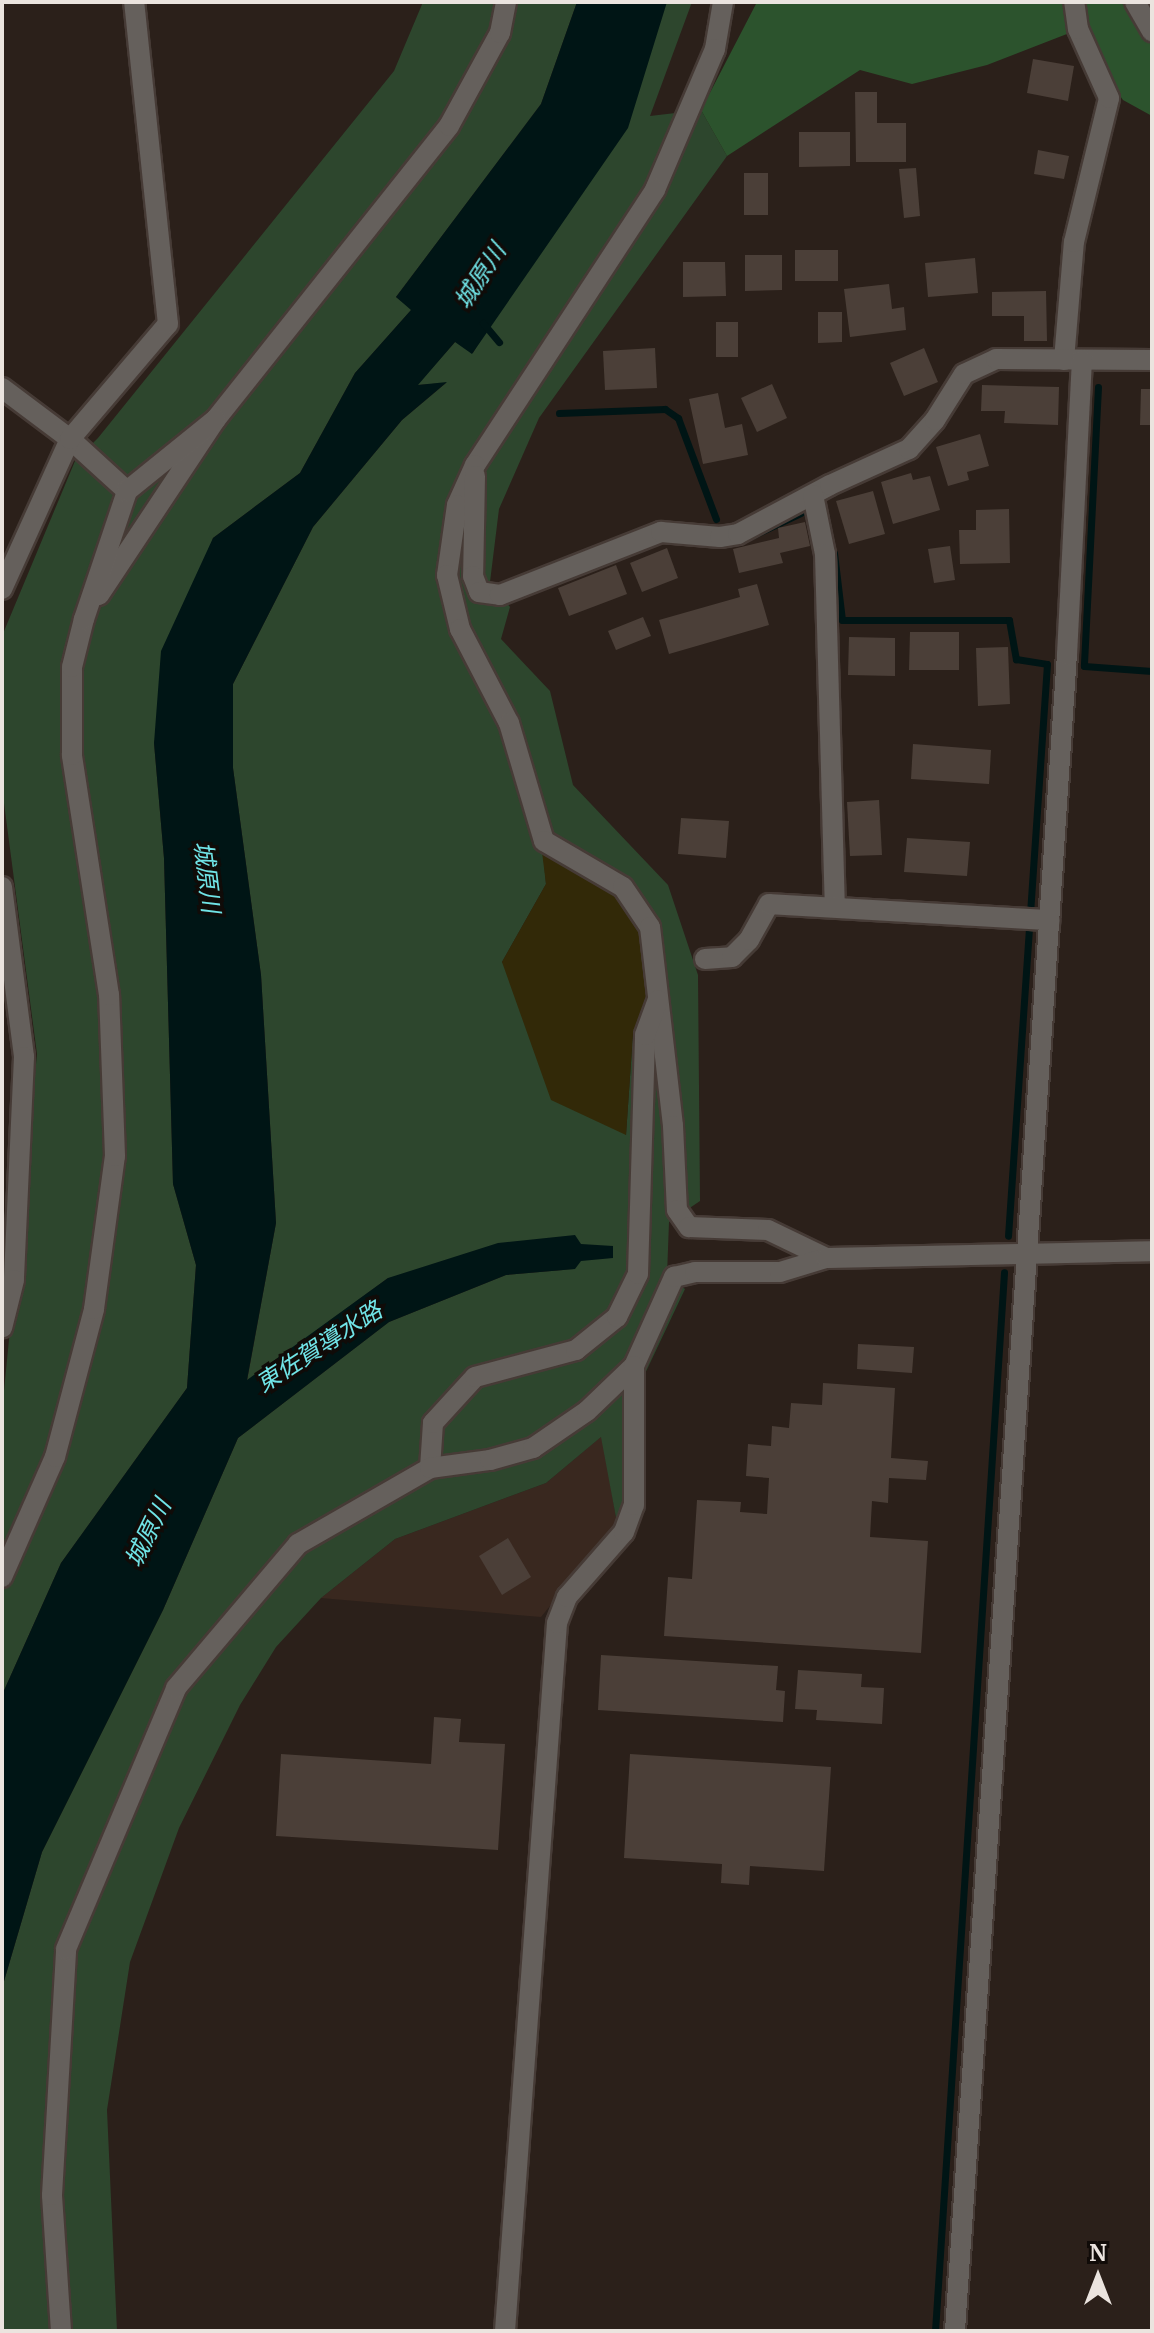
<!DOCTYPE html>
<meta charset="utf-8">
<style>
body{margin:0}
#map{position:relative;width:1154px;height:2333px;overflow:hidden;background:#2b201a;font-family:Merriweather,"Noto Sans JP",serif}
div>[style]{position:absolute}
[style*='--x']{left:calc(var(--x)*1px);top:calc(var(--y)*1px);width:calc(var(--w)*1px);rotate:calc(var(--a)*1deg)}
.built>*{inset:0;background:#39281f}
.green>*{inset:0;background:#2d462d}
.forest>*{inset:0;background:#2c532d}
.sand>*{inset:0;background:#322908}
.water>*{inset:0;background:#001515}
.stream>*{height:7px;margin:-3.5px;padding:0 3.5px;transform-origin:3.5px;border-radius:3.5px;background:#001515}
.building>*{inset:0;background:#4b3f38}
.roads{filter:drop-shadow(2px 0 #463b36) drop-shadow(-2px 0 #463b36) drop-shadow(0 2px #463b36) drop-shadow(0 -2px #463b36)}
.minor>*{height:20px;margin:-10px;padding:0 10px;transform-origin:10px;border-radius:10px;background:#65605c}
span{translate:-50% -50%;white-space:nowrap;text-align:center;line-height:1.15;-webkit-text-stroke:7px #100b08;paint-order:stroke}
.water-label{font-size:24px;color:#70e4e7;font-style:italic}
.frame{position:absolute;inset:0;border:4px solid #ebe4df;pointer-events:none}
.north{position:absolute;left:1058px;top:2237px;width:80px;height:80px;-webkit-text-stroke:6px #100b08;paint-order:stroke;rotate:0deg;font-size:22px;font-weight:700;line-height:32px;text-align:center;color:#ebe4df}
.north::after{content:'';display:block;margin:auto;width:28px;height:36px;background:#ebe4df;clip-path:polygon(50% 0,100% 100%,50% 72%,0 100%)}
</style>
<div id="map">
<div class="built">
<div style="clip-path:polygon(602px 1436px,617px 1523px,541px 1617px,321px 1598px,395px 1539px,546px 1483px)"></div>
</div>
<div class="green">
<div style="clip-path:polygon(423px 2px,577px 2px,541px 104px,396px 297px,412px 309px,355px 373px,300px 473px,213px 538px,154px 743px,164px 858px,173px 1184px,196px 1265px,187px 1388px,61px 1563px,2px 1695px,2px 1411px,37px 1054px,2px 788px,2px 636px,75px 461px,98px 438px,394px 71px)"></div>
<div style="clip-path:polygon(evenodd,667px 2px,692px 2px,650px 116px,701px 110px,727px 156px,539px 418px,499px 509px,490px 582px,510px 607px,501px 639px,550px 691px,573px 785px,668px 885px,698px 975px,700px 1201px,669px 1222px,667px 1276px,685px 1289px,642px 1380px,640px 1520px,617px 1523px,601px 1437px,546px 1483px,395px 1539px,321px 1598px,276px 1647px,240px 1705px,179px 1828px,130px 1962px,107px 2110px,117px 2331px,2px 2331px,2px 1988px,42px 1852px,163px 1610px,238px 1438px,389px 1322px,506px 1275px,574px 1269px,388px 1278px,247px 1381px,276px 1223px,261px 975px,233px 768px,233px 684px,313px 527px,402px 420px,446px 383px,417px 385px,456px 341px,473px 353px,667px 2px,543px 853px,648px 991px,633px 1033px,626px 1135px,502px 962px,546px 884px,543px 853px)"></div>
</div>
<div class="forest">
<div style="clip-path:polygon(757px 2px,1127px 2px,1143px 33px,1152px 43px,1152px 116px,1123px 100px,1072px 32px,987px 65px,912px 84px,860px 70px,727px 156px,701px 110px)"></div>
</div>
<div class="sand">
<div style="clip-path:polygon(542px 852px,622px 898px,639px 924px,648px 992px,633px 1033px,626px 1135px,551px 1100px,502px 962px,546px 884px)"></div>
</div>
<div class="water">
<div style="clip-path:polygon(577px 2px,667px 2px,628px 128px,472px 354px,455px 342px,418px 385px,447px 382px,402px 420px,313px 527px,233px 684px,233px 768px,261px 975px,276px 1223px,247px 1380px,388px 1278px,498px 1243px,575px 1235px,581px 1244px,613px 1246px,613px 1258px,581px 1261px,575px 1269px,506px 1275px,389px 1322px,238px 1438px,163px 1610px,42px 1852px,2px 1988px,2px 1695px,61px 1563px,187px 1388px,196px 1265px,173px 1184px,164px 858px,154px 743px,161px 651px,213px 538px,300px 473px,355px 373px,411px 310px,396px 297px,541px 104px)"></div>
</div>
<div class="stream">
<div style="--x:483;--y:323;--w:25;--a:50"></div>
<div style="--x:1098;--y:387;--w:279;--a:92.9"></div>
<div style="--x:1084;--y:666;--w:68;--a:4.2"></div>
<div style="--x:559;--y:413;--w:106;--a:-2.2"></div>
<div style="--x:665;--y:409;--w:16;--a:35"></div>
<div style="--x:678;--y:418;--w:108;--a:69.4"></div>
<div style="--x:743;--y:540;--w:64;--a:-25"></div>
<div style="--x:834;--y:553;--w:67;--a:83.2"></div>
<div style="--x:842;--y:620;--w:167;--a:0"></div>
<div style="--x:1009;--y:620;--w:40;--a:80"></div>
<div style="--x:1016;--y:659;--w:31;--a:9"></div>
<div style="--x:1047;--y:664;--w:573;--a:93.9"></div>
<div style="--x:935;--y:2331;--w:1061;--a:-86.27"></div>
</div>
<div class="building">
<div style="clip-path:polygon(1033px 59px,1074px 66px,1068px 101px,1027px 93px)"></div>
<div style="clip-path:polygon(855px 92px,877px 92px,877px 123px,906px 123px,906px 162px,856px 162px)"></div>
<div style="clip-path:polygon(799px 132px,850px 132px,850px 166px,799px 167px)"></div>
<div style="clip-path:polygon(1038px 150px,1069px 156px,1064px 179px,1034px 174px)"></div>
<div style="clip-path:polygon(916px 168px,920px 216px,904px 218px,899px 169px)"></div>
<div style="clip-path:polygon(744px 173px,768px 173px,768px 215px,744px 215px)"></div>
<div style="clip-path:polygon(795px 250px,838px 250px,838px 281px,795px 281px)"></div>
<div style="clip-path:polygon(745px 255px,782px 255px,782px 290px,745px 291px)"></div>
<div style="clip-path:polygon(975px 258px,978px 293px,928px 297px,925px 263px)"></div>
<div style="clip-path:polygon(683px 262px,725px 262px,726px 296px,683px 297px)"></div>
<div style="clip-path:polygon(889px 284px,892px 309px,904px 307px,906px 330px,850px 337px,844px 289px)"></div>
<div style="clip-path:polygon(1046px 291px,1047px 341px,1024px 341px,1024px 316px,992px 316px,992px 292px)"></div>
<div style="clip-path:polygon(818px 312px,842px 312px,842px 342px,818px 343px)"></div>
<div style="clip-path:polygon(716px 322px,738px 322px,738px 357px,716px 357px)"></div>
<div style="clip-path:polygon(655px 348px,657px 388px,605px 390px,603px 351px)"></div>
<div style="clip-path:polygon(924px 348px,938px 382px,904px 396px,890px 363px)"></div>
<div style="clip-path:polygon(772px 384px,787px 418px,757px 432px,741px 398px)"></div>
<div style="clip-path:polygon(982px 385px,1059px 387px,1058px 425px,1004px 423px,1005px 411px,981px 411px)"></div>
<div style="clip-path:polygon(1141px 389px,1152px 389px,1152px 425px,1140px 425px)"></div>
<div style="clip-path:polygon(718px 393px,725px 428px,742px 424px,748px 455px,703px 464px,689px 399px)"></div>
<div style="clip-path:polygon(980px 434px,989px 466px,967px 472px,969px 480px,948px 486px,936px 447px)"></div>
<div style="clip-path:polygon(911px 473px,913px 480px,930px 476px,940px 510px,893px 524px,881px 482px)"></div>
<div style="clip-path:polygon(873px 491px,885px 534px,849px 544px,836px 501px)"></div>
<div style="clip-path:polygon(1009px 509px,1010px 563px,960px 564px,959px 530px,976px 530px,976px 510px)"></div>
<div style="clip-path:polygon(805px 522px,810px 546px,780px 553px,783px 563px,739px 573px,733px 549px,779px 538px,778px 528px)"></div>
<div style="clip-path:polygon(950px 546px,955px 580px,934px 583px,928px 549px)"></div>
<div style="clip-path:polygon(667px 548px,678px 578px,642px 592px,630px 563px)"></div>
<div style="clip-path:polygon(616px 565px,627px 594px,569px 616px,558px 588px)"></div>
<div style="clip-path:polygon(757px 584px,769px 625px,669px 654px,659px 620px,740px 597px,738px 589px)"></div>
<div style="clip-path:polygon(643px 617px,651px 636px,616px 650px,608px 631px)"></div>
<div style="clip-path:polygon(910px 632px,959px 632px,959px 670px,909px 670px)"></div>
<div style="clip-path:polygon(849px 637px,895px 638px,895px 676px,848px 675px)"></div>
<div style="clip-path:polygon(1008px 647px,1010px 704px,978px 706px,976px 648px)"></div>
<div style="clip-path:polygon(913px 744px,991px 750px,989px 784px,911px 779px)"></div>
<div style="clip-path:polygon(879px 800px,882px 855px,850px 856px,847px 802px)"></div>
<div style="clip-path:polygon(681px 818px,729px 821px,726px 858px,678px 854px)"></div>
<div style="clip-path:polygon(907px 838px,970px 842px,967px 876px,904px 872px)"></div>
<div style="clip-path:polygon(858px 1344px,914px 1347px,912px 1373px,857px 1369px)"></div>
<div style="clip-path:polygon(823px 1383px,895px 1388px,891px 1458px,928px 1461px,926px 1480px,889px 1478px,888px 1503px,872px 1501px,870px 1537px,928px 1541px,921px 1653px,664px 1636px,668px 1577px,692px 1579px,697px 1500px,741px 1502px,740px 1512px,767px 1514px,769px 1478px,746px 1476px,748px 1444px,771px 1446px,772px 1426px,789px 1428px,791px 1403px,822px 1405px)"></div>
<div style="clip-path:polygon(508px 1538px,531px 1577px,502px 1595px,479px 1556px)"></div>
<div style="clip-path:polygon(601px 1655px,778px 1666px,776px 1690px,785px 1691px,783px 1722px,598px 1710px)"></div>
<div style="clip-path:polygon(798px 1670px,862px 1674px,861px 1687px,884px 1688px,882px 1724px,816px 1720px,817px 1710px,795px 1709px)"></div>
<div style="clip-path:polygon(434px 1717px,461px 1719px,459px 1742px,505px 1744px,498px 1850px,276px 1836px,281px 1754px,431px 1764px)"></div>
<div style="clip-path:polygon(630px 1754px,831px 1767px,824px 1871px,750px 1866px,749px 1885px,721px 1883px,722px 1864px,624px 1858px)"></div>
</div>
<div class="roads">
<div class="minor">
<div style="--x:723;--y:2;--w:48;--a:99.7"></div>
<div style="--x:715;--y:49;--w:153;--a:113.1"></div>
<div style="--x:655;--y:190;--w:329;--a:123.2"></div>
<div style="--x:475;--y:465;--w:44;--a:114.2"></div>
<div style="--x:457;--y:505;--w:71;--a:98.1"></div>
<div style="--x:447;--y:575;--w:56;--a:76.5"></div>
<div style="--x:460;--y:629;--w:106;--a:62.5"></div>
<div style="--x:509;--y:723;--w:123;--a:73.5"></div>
<div style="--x:544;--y:841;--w:91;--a:30.2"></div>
<div style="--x:623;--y:887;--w:48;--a:56"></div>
<div style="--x:650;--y:927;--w:200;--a:83.4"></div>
<div style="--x:673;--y:1126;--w:84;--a:87.3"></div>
<div style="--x:677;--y:1210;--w:21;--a:55"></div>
<div style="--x:689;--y:1227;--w:79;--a:2.2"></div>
<div style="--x:768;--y:1230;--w:64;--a:25.8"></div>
<div style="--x:1135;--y:2;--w:34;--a:60"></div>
<div style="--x:1064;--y:360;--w:118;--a:-85.2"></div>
<div style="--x:1074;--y:242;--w:148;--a:-76.3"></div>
<div style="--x:1109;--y:98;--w:76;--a:-114.2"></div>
<div style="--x:1078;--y:29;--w:27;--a:-98"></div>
<div style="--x:2;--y:388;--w:85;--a:36.9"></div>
<div style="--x:70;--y:439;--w:77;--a:42.4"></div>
<div style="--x:475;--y:476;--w:100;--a:91.1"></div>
<div style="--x:473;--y:576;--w:17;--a:69"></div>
<div style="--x:479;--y:592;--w:21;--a:8"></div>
<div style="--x:500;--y:595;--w:173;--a:-21.4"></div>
<div style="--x:661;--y:532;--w:59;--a:4.8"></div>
<div style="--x:720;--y:537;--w:18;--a:-9"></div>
<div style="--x:738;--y:534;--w:104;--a:-28"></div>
<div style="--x:830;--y:485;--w:87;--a:-24.5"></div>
<div style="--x:909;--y:449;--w:39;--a:-48"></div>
<div style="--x:935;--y:420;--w:54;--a:-57.8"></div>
<div style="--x:964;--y:374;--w:35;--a:-25"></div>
<div style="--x:996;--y:359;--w:156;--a:0.4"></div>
<div style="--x:813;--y:495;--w:60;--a:78.5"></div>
<div style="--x:825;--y:554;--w:353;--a:88.4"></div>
<div style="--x:2;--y:589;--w:165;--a:-65.6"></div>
<div style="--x:70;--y:439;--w:151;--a:-49.6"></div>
<div style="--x:168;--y:324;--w:324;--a:-96"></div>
<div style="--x:99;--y:595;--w:211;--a:-56.4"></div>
<div style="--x:216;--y:419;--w:374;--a:-51.5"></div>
<div style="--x:449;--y:126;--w:106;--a:-61.3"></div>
<div style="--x:500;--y:33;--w:32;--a:-79"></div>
<div style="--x:2;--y:887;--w:171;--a:82.6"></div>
<div style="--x:24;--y:1057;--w:223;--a:92.6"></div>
<div style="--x:14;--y:1280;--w:49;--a:104"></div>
<div style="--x:705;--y:959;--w:27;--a:-4"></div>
<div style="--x:732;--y:957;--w:24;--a:-45"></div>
<div style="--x:749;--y:940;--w:41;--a:-60.9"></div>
<div style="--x:769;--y:904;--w:281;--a:3.3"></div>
<div style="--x:430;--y:1468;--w:45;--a:-86.2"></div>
<div style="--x:433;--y:1423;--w:62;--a:-47.6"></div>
<div style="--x:475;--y:1377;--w:105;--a:-15"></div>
<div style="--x:576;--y:1350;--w:53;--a:-38.8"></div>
<div style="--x:617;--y:1317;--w:48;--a:-64"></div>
<div style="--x:638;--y:1274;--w:239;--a:-88.3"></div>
<div style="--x:645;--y:1035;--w:37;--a:-70"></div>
<div style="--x:2;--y:1577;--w:131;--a:-66.2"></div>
<div style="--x:55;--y:1457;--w:153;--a:-75.2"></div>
<div style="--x:94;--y:1309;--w:154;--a:-82.2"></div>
<div style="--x:115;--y:1156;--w:161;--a:-92.1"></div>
<div style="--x:109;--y:995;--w:243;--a:-98.8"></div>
<div style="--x:72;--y:755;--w:88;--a:-90"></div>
<div style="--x:72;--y:667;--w:49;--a:-76"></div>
<div style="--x:84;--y:619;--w:135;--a:-71.4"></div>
<div style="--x:127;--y:491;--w:114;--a:-39"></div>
<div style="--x:61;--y:2331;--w:136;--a:-93.8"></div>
<div style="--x:52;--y:2195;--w:246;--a:-86.7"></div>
<div style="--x:66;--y:1949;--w:283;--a:-67.1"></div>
<div style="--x:176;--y:1688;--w:189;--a:-49.7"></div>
<div style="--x:298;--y:1544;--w:152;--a:-29.9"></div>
<div style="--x:430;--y:1468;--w:61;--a:-7.6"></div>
<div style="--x:490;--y:1460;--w:45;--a:-15.6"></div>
<div style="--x:533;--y:1448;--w:65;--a:-34.4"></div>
<div style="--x:587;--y:1411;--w:65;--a:-43.8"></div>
<div style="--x:634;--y:1366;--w:98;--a:-65.8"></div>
<div style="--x:674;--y:1277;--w:22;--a:-13"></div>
<div style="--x:695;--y:1272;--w:85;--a:0"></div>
<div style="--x:780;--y:1272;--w:48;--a:-16.9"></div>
<div style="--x:826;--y:1258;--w:326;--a:-1.2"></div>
<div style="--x:505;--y:2331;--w:710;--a:-85.8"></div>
<div style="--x:557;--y:1623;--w:28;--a:-69"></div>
<div style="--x:567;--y:1597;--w:86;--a:-48.8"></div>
<div style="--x:624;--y:1532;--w:29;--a:-70"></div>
<div style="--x:634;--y:1505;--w:139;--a:-90"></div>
<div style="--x:955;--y:2331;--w:1680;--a:-86.18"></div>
<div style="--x:1067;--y:655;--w:295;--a:-87.1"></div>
</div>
</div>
<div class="water-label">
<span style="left:480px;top:276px;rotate:-57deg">城原川</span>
<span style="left:207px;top:877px;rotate:83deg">城原川</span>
<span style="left:319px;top:1347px;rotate:-33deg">東佐賀導水路</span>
<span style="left:148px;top:1533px;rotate:-64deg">城原川</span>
</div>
<div class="frame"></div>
<div class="north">N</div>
</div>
